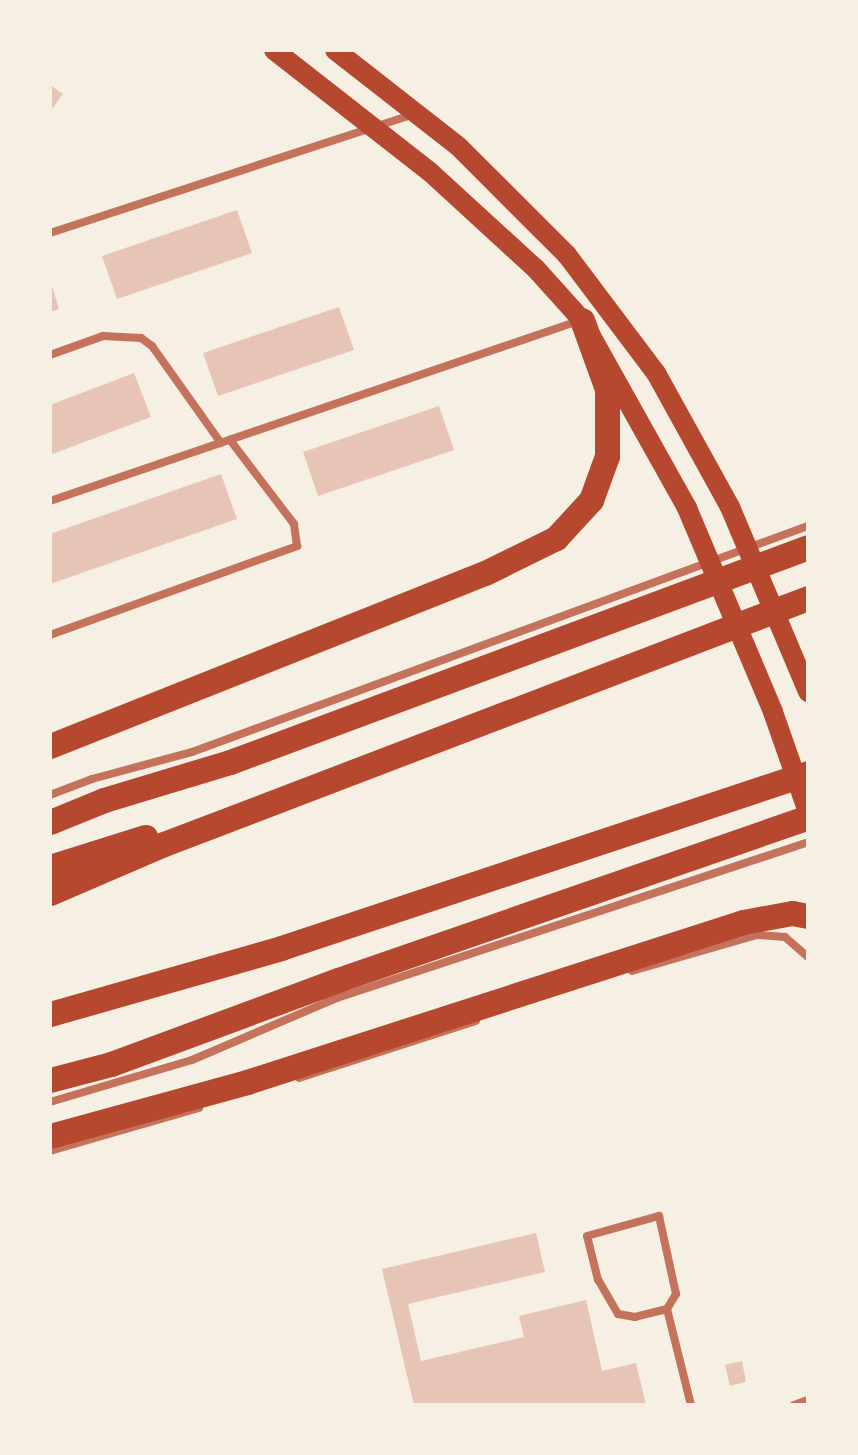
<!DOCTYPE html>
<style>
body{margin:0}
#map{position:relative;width:858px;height:1455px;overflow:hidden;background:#f6efe4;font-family:Poppins,sans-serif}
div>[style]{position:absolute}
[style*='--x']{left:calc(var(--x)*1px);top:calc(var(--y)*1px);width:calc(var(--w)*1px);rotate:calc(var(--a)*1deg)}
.building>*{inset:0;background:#e6c5b7}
.service>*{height:8px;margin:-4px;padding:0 4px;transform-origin:4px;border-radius:4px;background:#c5725c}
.secondary>*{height:20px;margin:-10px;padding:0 10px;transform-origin:10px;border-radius:10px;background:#b5482f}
.primary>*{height:25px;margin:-12.5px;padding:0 12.5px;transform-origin:12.5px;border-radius:12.5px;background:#b5482f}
.trunk>*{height:25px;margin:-12.5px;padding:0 12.5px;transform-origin:12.5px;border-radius:12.5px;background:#b5482f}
span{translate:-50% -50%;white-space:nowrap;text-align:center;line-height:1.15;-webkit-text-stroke:8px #f6efe4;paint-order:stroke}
.frame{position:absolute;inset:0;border:52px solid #f6efe4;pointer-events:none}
</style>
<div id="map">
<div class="building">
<div style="clip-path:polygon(50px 85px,63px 94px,50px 112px)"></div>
<div style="clip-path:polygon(237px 210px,252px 253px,117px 299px,102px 256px)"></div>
<div style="clip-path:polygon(51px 283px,59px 309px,50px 312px,50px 284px)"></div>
<div style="clip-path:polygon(339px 307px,354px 350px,218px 396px,203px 353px)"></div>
<div style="clip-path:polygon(134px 373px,151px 417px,50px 455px,50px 405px)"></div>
<div style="clip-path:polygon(439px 406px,454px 450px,318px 496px,303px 452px)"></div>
<div style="clip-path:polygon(221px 474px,237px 519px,50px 584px,50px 534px)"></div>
<div style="clip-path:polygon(536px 1233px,545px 1272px,408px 1304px,421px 1361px,524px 1337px,519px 1316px,586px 1300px,602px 1371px,636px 1363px,646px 1405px,414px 1405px,382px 1269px)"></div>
<div style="clip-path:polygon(742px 1361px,746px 1382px,730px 1386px,725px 1365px)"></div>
</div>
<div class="service">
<div style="--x:50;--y:233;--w:380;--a:-18.1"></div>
<div style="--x:50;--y:355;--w:56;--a:-19.7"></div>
<div style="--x:103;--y:336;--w:38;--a:3"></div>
<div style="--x:141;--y:338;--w:14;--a:36"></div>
<div style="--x:152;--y:346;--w:119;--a:54.6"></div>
<div style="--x:50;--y:501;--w:558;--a:-18.82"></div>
<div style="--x:50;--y:635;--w:263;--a:-19.8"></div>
<div style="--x:297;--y:546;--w:22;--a:-98"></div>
<div style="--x:294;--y:524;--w:106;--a:-127.3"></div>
<div style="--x:50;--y:795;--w:45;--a:-20.9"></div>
<div style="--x:92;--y:779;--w:104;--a:-15.1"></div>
<div style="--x:192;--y:752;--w:656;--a:-20.15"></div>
<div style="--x:632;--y:971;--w:130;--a:-16.1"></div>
<div style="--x:757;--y:935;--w:28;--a:4"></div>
<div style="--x:785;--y:937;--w:30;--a:41"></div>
<div style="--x:299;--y:1078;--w:186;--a:-17.9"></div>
<div style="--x:50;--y:1102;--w:148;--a:-16.5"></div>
<div style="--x:192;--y:1060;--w:158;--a:-23.2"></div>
<div style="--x:337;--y:998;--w:496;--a:-18.3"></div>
<div style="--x:50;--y:1151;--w:155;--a:-16.1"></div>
<div style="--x:667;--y:1309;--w:33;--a:166"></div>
<div style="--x:635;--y:1317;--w:17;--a:-170"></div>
<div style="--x:618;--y:1314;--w:39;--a:-120"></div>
<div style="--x:598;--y:1280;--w:45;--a:-104"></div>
<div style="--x:587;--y:1236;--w:75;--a:-15.5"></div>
<div style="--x:659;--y:1216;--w:80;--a:77.7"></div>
<div style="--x:676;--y:1294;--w:17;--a:121"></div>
<div style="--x:667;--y:1309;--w:99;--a:76"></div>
<div style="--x:794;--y:1405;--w:15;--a:-20"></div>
</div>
<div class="secondary">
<div style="--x:274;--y:50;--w:197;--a:38"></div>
<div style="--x:429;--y:171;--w:145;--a:42.5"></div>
<div style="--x:536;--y:269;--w:69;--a:48"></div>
<div style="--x:582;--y:320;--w:215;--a:60.8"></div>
<div style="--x:687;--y:508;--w:221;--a:67.1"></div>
<div style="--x:773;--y:712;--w:106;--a:70.7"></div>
<div style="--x:335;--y:50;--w:157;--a:38"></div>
<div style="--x:459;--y:147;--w:153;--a:45"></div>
<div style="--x:567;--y:255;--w:148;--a:53"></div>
<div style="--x:656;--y:373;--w:153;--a:61.1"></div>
<div style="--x:730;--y:507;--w:201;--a:67.1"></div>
</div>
<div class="primary">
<div style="--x:50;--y:746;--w:468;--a:-21.7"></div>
<div style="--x:485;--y:573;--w:79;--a:-26.2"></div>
<div style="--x:556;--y:538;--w:52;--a:-47.4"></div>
<div style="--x:591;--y:500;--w:47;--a:-70"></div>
<div style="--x:607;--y:456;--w:67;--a:-90"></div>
<div style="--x:607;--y:389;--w:73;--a:-109.9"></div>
<div style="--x:50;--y:822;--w:58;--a:-22.2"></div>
<div style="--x:104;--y:800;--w:132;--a:-16.8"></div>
<div style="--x:230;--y:762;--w:617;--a:-20.4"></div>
<div style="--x:50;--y:1080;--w:63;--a:-14.7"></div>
<div style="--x:111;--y:1064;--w:242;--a:-20.3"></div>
<div style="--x:338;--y:980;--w:497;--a:-19.1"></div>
<div style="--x:50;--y:1136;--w:204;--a:-15.3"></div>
<div style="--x:247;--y:1082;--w:521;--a:-17.88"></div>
<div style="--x:743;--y:922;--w:50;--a:-10.4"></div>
<div style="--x:792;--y:913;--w:16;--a:11"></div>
</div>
<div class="trunk">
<div style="--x:50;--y:867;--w:100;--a:-17.5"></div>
<div style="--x:50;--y:893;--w:124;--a:-23.3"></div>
<div style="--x:164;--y:844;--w:689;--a:-20.91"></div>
<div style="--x:50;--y:1014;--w:240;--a:-15.9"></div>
<div style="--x:281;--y:948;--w:555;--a:-18.37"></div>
</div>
<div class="frame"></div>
</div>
